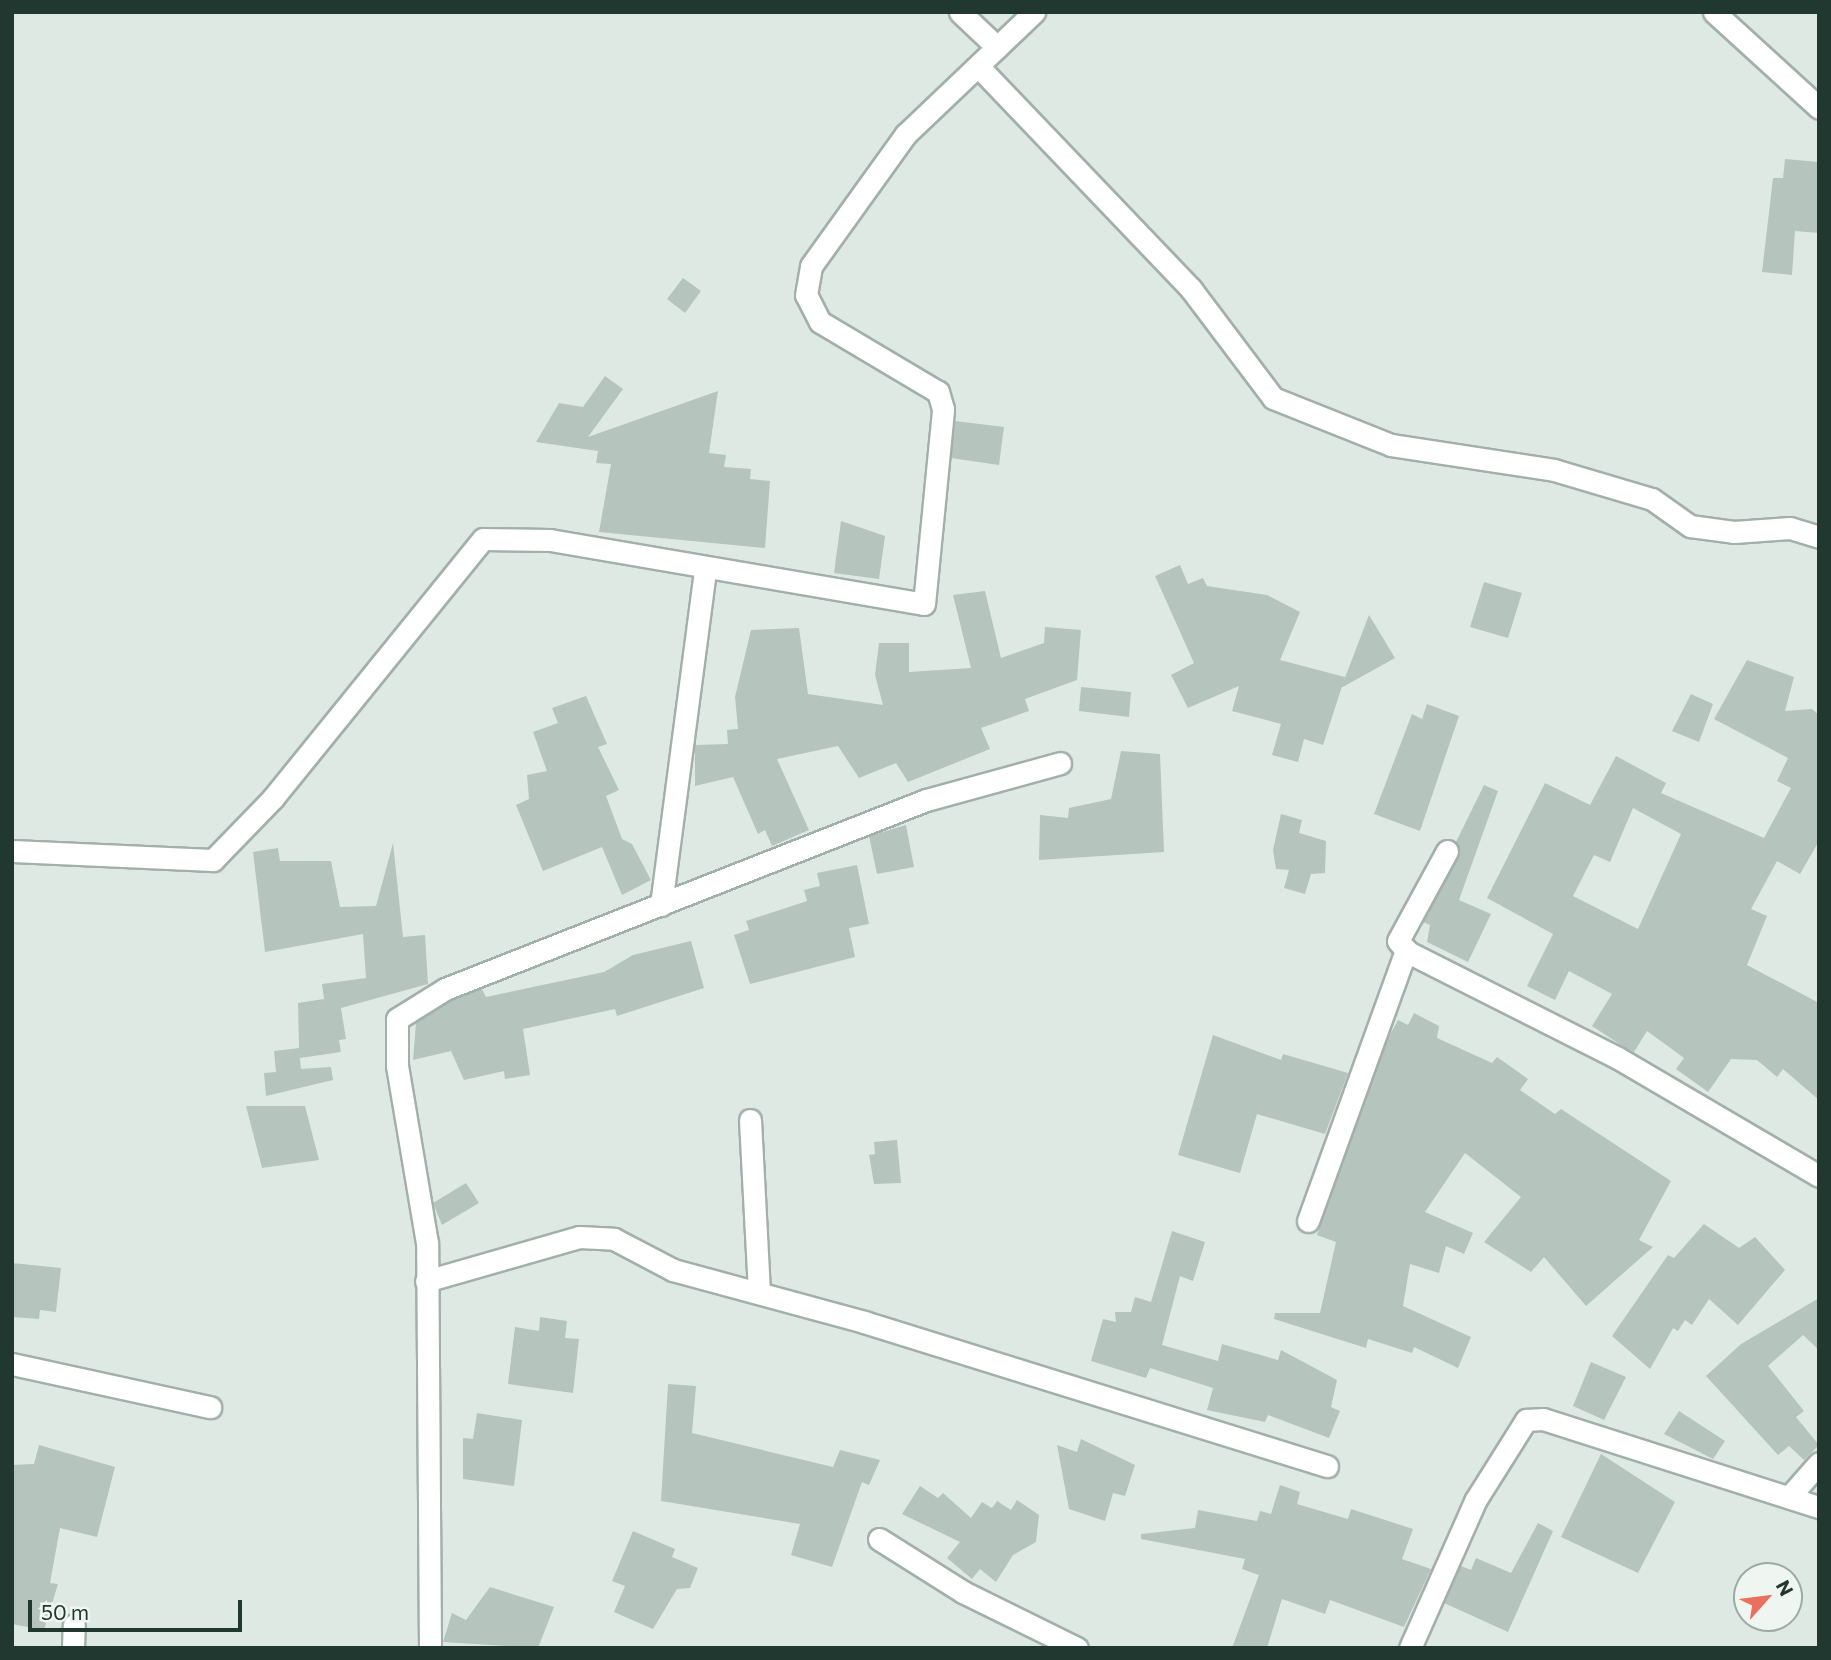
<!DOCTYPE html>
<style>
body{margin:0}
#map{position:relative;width:1831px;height:1660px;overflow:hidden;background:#dfe9e4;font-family:Commissioner,sans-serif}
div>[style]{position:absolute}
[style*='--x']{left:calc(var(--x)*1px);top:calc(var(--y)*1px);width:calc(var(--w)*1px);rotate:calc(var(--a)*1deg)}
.building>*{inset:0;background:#b5c4bc}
.roads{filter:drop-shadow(2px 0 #a2b0aa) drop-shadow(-2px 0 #a2b0aa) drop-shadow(0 2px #a2b0aa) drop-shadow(0 -2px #a2b0aa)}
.street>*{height:21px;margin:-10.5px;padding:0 10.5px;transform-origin:10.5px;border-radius:10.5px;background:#fff}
span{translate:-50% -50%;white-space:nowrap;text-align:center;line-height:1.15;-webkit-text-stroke:7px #eff6f2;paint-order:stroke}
.frame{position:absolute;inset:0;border:14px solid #213830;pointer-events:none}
.north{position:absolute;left:1733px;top:1562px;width:70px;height:70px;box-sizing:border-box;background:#eff6f2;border:2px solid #9daaa4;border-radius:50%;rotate:62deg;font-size:19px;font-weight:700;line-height:28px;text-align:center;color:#213830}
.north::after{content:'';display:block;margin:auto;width:24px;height:32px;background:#ea705d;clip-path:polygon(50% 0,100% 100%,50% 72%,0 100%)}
.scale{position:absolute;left:28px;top:1600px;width:214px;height:32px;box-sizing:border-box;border:4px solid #213830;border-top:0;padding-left:9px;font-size:21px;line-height:24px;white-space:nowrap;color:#213830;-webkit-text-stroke:5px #eff6f2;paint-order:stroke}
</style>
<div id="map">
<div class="building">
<div style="clip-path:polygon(1785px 159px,1819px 162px,1819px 233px,1795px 231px,1792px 275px,1762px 272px,1773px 178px,1783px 178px)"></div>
<div style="clip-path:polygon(683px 278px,701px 291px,685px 313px,667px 299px)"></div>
<div style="clip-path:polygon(605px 376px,623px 389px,588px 437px,718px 391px,709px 453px,726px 455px,724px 467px,751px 469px,750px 479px,770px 481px,765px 548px,599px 532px,611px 464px,596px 463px,598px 451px,536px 442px,559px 403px,583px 407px)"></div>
<div style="clip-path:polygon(955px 421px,1004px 427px,999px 465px,951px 458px)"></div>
<div style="clip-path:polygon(841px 521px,885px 536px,879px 579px,834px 573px)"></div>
<div style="clip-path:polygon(1180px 565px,1188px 584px,1203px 578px,1207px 586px,1267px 595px,1300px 612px,1280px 660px,1345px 677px,1323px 745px,1304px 739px,1298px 762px,1272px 755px,1281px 724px,1232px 711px,1239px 686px,1188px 708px,1171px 675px,1194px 663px,1155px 576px)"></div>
<div style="clip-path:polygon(1484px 582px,1522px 593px,1508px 638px,1470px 627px)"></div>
<div style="clip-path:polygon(985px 591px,1001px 658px,1044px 643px,1045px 627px,1081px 630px,1077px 680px,1025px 699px,1029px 711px,981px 728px,990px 749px,908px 782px,896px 763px,859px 778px,838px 746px,777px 759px,809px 830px,772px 846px,765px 830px,758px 834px,733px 777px,695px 786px,695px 745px,728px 744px,727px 730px,738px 729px,735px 697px,751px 630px,799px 628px,808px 694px,883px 705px,875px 675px,879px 643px,909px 643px,909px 672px,971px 668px,953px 595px)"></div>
<div style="clip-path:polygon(1369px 615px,1395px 658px,1341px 688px)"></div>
<div style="clip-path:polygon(evenodd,1747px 660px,1794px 677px,1785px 711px,1812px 709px,1819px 715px,1819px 841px,1800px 874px,1777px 861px,1751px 909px,1767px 916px,1747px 965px,1819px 1003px,1819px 1100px,1783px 1069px,1777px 1077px,1757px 1060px,1731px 1059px,1708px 1092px,1676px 1069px,1684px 1058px,1647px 1031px,1634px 1052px,1624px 1047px,1592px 1026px,1612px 994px,1569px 971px,1555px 1000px,1527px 986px,1553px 934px,1487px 898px,1545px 783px,1590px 805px,1616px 756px,1666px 783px,1661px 793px,1764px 838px,1791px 788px,1777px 781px,1788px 758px,1714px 719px,1747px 660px,1633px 808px,1681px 834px,1638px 929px,1573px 896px,1594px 855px,1610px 862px,1633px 808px)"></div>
<div style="clip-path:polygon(1081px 687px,1131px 692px,1129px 717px,1079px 711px)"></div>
<div style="clip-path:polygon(1691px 694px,1713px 704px,1699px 742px,1672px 731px)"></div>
<div style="clip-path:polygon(586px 696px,607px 744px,598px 747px,619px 790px,606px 796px,622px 839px,632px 844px,651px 880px,622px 895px,602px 847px,543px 871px,516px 805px,529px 799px,527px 775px,547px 771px,533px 732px,558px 723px,552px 708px)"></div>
<div style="clip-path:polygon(1427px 704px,1459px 716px,1420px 831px,1374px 814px,1412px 714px,1422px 719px)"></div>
<div style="clip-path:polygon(1121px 751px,1160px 754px,1164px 852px,1039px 860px,1040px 815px,1068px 818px,1069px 808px,1111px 799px)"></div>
<div style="clip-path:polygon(1484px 785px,1498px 791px,1459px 900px,1491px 914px,1468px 962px,1427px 942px,1430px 925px,1423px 922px,1459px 857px,1456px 842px)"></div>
<div style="clip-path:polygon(1281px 814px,1302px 820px,1299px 833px,1326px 841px,1325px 873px,1311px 874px,1305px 894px,1284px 888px,1289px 870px,1276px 869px,1273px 850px)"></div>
<div style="clip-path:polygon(906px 825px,914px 867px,877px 874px,869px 836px)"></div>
<div style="clip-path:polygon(393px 843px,403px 937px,425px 935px,428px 984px,341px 1008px,346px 1039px,339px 1040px,341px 1052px,300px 1058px,299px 1050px,301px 1069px,331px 1067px,333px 1080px,266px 1096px,264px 1073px,276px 1072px,274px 1051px,299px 1048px,298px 1003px,324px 999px,322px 984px,366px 978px,363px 934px,265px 952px,253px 852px,278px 848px,280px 861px,331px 861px,340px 907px,376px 906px)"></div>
<div style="clip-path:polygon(857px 865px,869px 924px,849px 928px,855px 957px,750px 984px,734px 935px,749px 930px,746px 921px,807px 901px,804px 890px,820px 886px,817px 873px)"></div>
<div style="clip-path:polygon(691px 941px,704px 988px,617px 1016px,615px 1009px,523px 1029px,530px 1075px,505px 1079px,504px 1071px,464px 1080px,451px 1051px,413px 1060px,416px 1023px,451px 1001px,482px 989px,486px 997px,604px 972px,633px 955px)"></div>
<div style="clip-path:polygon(1414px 1013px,1439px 1026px,1437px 1038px,1492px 1063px,1497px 1057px,1528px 1079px,1520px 1090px,1555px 1114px,1561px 1109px,1671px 1181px,1639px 1240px,1653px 1247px,1586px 1306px,1544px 1257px,1531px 1272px,1484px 1242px,1521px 1197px,1465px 1153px,1425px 1212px,1473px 1233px,1464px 1254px,1446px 1246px,1439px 1273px,1410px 1264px,1403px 1306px,1471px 1337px,1458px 1368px,1414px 1347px,1412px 1353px,1368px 1339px,1366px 1348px,1274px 1319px,1275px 1313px,1320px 1313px,1336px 1242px,1317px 1235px,1320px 1227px,1387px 1040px,1398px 1020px,1408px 1025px)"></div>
<div style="clip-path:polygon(1213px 1035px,1281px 1060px,1283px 1054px,1348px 1073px,1325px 1134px,1257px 1114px,1240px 1173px,1178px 1155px)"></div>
<div style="clip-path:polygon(246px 1106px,305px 1106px,319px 1160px,262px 1168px)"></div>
<div style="clip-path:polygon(897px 1140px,901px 1183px,874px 1184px,869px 1155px,875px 1154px,874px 1142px)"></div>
<div style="clip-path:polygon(466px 1183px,479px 1203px,442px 1225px,433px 1203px)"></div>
<div style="clip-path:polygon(1704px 1224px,1739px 1248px,1755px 1237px,1785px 1270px,1738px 1325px,1709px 1299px,1692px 1325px,1685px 1320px,1678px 1331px,1673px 1328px,1650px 1369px,1612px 1336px,1668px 1255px,1674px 1258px)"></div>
<div style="clip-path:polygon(1172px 1231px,1205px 1242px,1193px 1281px,1180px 1276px,1162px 1345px,1218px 1361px,1222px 1344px,1278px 1360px,1281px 1350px,1337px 1380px,1331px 1407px,1340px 1411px,1329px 1438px,1268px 1415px,1265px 1422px,1207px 1410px,1213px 1388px,1150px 1368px,1146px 1378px,1091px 1361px,1103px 1319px,1116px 1322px,1115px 1312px,1131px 1312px,1135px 1297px,1151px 1302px)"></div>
<div style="clip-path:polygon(12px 1263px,61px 1268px,56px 1312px,40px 1310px,39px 1319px,12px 1317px)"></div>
<div style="clip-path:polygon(1819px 1298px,1819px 1350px,1803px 1335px,1768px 1366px,1804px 1411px,1796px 1417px,1819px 1445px,1804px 1460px,1789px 1446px,1778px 1455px,1706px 1376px,1741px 1344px)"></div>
<div style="clip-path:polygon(540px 1317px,567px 1321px,565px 1338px,579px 1339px,573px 1393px,508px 1384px,515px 1327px,539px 1331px)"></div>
<div style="clip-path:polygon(1591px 1362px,1626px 1377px,1604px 1420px,1573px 1406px)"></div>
<div style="clip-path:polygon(668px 1384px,696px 1386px,692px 1433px,833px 1467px,840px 1450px,880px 1460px,869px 1485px,862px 1482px,832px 1567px,791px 1555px,800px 1524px,661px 1501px)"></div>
<div style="clip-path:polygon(1679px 1411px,1725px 1441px,1713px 1459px,1664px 1434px)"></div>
<div style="clip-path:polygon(477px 1413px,522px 1420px,514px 1486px,463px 1479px,463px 1438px,473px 1439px)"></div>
<div style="clip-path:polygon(1081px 1439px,1135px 1465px,1125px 1496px,1113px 1493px,1105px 1521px,1069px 1509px,1057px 1445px,1077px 1452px)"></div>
<div style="clip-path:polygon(39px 1445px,115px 1467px,97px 1537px,60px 1528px,50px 1583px,58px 1584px,44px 1630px,12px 1624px,12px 1465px,34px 1464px)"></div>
<div style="clip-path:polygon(1601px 1454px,1675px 1502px,1638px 1573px,1561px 1537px)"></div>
<div style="clip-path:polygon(1280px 1485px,1300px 1492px,1297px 1504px,1348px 1519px,1351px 1509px,1413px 1529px,1402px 1559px,1431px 1569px,1404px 1627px,1330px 1600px,1325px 1614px,1282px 1599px,1267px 1648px,1232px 1648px,1259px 1575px,1242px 1569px,1245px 1559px,1141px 1539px,1141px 1534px,1195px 1528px,1198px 1510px,1257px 1521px,1260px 1511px,1271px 1514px)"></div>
<div style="clip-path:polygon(920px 1486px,938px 1498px,943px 1493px,971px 1518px,982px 1502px,992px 1508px,997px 1501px,1011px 1510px,1017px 1500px,1039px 1515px,1036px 1542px,1013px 1555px,996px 1582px,980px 1569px,972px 1579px,947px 1558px,960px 1542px,902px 1514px)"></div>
<div style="clip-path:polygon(1538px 1523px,1553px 1531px,1508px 1632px,1444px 1603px,1461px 1566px,1471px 1570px,1476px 1558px,1511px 1573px)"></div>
<div style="clip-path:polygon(633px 1531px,675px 1549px,672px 1557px,698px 1568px,690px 1588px,677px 1589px,653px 1629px,614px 1612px,625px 1586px,612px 1581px)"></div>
<div style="clip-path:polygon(490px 1587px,554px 1607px,538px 1648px,443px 1642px,452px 1613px,466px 1620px)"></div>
</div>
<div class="roads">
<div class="street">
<div style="--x:960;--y:12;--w:51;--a:43.4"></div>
<div style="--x:1714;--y:12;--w:142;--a:42.4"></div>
<div style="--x:978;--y:66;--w:308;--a:46.3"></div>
<div style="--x:1191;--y:289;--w:136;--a:53"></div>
<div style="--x:1273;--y:398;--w:127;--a:21.7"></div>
<div style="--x:1391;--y:445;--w:165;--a:8.7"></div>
<div style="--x:1554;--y:470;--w:102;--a:16.5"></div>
<div style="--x:1652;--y:499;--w:47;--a:35.4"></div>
<div style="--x:1690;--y:526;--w:44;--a:7.8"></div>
<div style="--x:1734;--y:532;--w:56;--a:-4.1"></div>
<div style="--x:1790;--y:528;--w:30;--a:17"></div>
<div style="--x:12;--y:851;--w:201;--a:2.6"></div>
<div style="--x:213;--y:860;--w:86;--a:-45.9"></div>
<div style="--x:273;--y:798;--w:333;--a:-51"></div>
<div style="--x:483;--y:539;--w:67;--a:0.9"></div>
<div style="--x:550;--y:540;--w:379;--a:9.7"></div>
<div style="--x:924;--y:604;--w:196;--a:-84.4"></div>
<div style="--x:943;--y:409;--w:18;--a:-106"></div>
<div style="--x:938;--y:392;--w:137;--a:-149.3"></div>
<div style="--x:820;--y:322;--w:30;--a:-117"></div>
<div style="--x:806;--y:295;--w:29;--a:-80"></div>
<div style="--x:811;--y:266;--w:163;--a:-54.3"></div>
<div style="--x:906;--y:134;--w:177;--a:-43.6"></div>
<div style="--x:1447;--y:851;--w:102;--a:118.6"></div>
<div style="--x:1398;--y:941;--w:15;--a:48"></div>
<div style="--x:1408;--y:952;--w:235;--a:26.8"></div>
<div style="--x:1618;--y:1058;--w:233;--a:30.4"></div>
<div style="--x:661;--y:905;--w:339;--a:-82.5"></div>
<div style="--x:750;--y:1120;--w:173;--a:87"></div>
<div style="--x:1308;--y:1221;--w:288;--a:-70.1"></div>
<div style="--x:426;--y:1281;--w:159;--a:-16"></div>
<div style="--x:579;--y:1237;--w:35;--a:3"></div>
<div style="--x:614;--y:1239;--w:67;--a:27.7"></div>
<div style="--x:673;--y:1270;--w:198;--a:15.2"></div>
<div style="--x:864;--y:1322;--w:485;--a:17.3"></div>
<div style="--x:12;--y:1364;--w:203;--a:12.3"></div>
<div style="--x:1789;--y:1497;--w:45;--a:-48.6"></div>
<div style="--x:879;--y:1539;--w:99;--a:32.2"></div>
<div style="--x:963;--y:1592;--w:127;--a:26.2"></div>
<div style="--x:73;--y:1648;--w:23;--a:-88"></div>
<div style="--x:430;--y:1648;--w:405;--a:-90.4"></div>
<div style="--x:427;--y:1243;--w:180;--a:-99.6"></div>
<div style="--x:397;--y:1066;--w:47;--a:-90"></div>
<div style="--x:397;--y:1019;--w:57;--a:-32"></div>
<div style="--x:445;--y:989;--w:517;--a:-21.45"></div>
<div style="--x:926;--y:800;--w:139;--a:-15.4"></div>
<div style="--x:1410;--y:1648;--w:161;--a:-66.1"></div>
<div style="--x:1475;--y:1501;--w:96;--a:-57.8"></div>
<div style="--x:1526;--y:1420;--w:17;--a:-3"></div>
<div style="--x:1543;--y:1419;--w:290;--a:17.7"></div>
</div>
</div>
<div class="frame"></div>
<div class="north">N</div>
<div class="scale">50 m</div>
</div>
